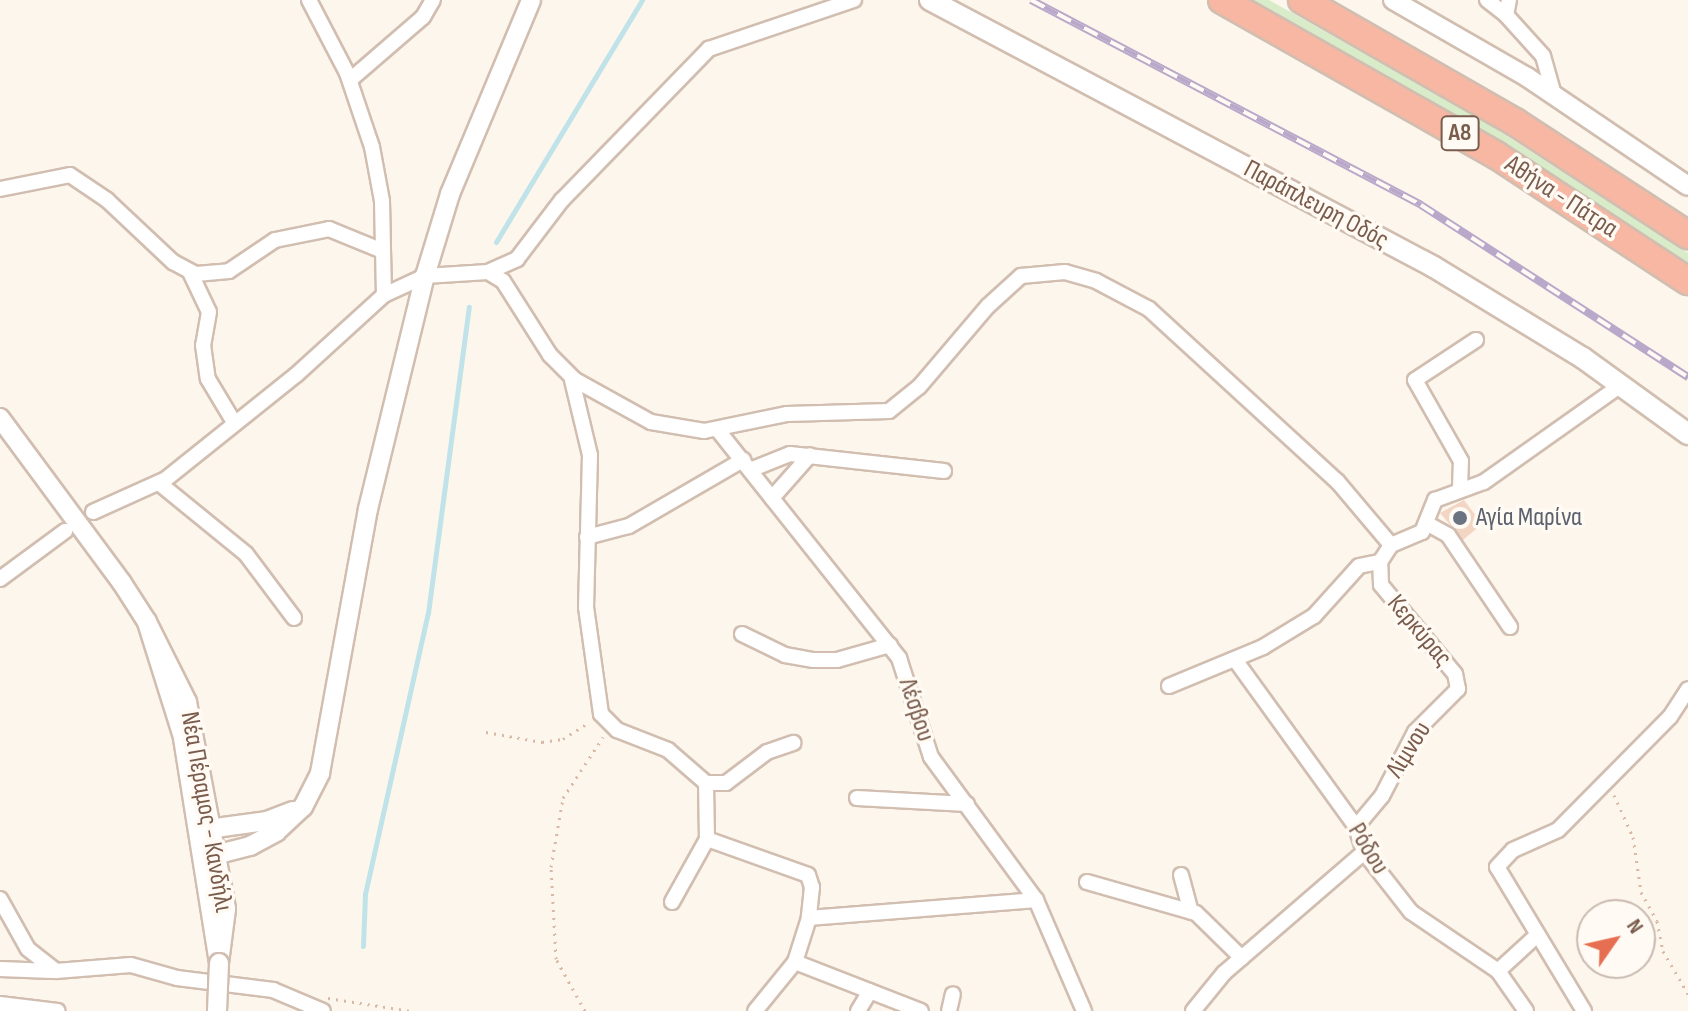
<!DOCTYPE html>
<meta charset="utf-8">
<style>
body{margin:0}
#map{position:relative;width:1688px;height:1011px;overflow:hidden;background:#fdf6ec;font-family:"Sofia Sans Condensed",sans-serif}
div>[style]{position:absolute}
[style*='--x']{left:calc(var(--x)*1px);top:calc(var(--y)*1px);width:calc(var(--w)*1px);rotate:calc(var(--a)*1deg)}
.green>*{inset:0;background:#d8ecc9}
.stream>*{height:5px;margin:-2.5px;padding:0 2.5px;transform-origin:2.5px;border-radius:2.5px;background:#bfe3e8}
.building>*{inset:0;background:#f3d5c3}
.path>*{height:3px;margin-top:-1.5px;transform-origin:0;background:repeating-linear-gradient(90deg,#d9b8a5 0 2px,transparent 0 8px)}
.roads{filter:drop-shadow(2px 0 #d1beb0) drop-shadow(-2px 0 #d1beb0) drop-shadow(0 2px #d1beb0) drop-shadow(0 -2px #d1beb0)}
.minor>*{height:14px;margin:-7px;padding:0 7px;transform-origin:7px;border-radius:7px;background:#fff}
.tertiary>*{height:18px;margin:-9px;padding:0 9px;transform-origin:9px;border-radius:9px;background:#fff}
.secondary>*{height:20px;margin:-10px;padding:0 10px;transform-origin:10px;border-radius:10px;background:#fff}
.motorway>*{height:26px;margin:-13px;padding:0 13px;transform-origin:13px;border-radius:13px;background:#f7b7a3}
.rail>*{height:8px;margin-top:-4px;transform-origin:0;background:repeating-linear-gradient(90deg,#fffaf3 0 15px,#b9a8c9 0 30px);box-sizing:border-box;border-block:2px solid #b9a8c9}
.bridges{filter:drop-shadow(2px 0 #d1beb0) drop-shadow(-2px 0 #d1beb0) drop-shadow(0 2px #d1beb0) drop-shadow(0 -2px #d1beb0)}
.tertiary-bridge>*{height:18px;margin:-9px;padding:0 9px;transform-origin:9px;border-radius:9px;background:#fff}
.dots>*{width:22px;height:22px;translate:-50% -50%;box-sizing:border-box;border:4px solid #fffaf3;border-radius:50%}
span{translate:-50% -50%;white-space:nowrap;text-align:center;line-height:1.15;-webkit-text-stroke:7px #fffaf3;paint-order:stroke}
.shield-label span{padding:2px 6px;background:#fffaf3;border:2px solid;border-radius:6px;-webkit-text-stroke-width:0}
.shield-label{font-size:24px;color:#7a5c4d;font-weight:700}
.street-label{font-size:26px;color:#7a5c4d}
.worship-label{font-size:26px;color:#5b616d}
.left{translate:0 -50%;text-align:left}
.north{position:absolute;left:1576px;top:899px;width:80px;height:80px;box-sizing:border-box;background:#fffaf3;border:2px solid #cabbb1;border-radius:50%;rotate:56deg;font-size:22px;font-weight:700;line-height:32px;text-align:center;color:#7a5c4d}
.north::after{content:'';display:block;margin:auto;width:28px;height:36px;background:#e76f51;clip-path:polygon(50% 0,100% 100%,50% 72%,0 100%)}
</style>
<div id="map">
<div class="green">
<div style="clip-path:polygon(1252px 0,1269px 0,1476px 116px,1688px 253px,1688px 263px,1504px 142px)"></div>
</div>
<div class="stream">
<div style="--x:496;--y:242;--w:283;--a:-58.9"></div>
<div style="--x:363;--y:946;--w:52;--a:-87.8"></div>
<div style="--x:365;--y:894;--w:288;--a:-77.4"></div>
<div style="--x:428;--y:613;--w:309;--a:-82.4"></div>
</div>
<div class="building">
<div style="clip-path:polygon(1464px 500px,1482px 524px,1463px 540px,1440px 513px)"></div>
</div>
<div class="path">
<div style="--x:486;--y:732;--w:57;--a:10.1"></div>
<div style="--x:542;--y:742;--w:21;--a:-8"></div>
<div style="--x:563;--y:739;--w:30;--a:-33"></div>
<div style="--x:1614;--y:795;--w:46;--a:65.7"></div>
<div style="--x:1633;--y:837;--w:56;--a:81.7"></div>
<div style="--x:1641;--y:892;--w:33;--a:61"></div>
<div style="--x:1657;--y:921;--w:31;--a:79"></div>
<div style="--x:1663;--y:951;--w:50;--a:59.8"></div>
<div style="--x:328;--y:998;--w:84;--a:8.9"></div>
<div style="--x:585;--y:1011;--w:60;--a:-119.1"></div>
<div style="--x:556;--y:959;--w:92;--a:-93.1"></div>
<div style="--x:551;--y:867;--w:70;--a:-80.1"></div>
<div style="--x:563;--y:798;--w:73;--a:-56.7"></div>
</div>
<div class="roads">
<div class="minor">
<div style="--x:309;--y:0;--w:82;--a:62.5"></div>
<div style="--x:347;--y:73;--w:78;--a:71.3"></div>
<div style="--x:372;--y:147;--w:55;--a:79.5"></div>
<div style="--x:382;--y:201;--w:94;--a:88.8"></div>
<div style="--x:1487;--y:0;--w:24;--a:38"></div>
<div style="--x:1509;--y:0;--w:15;--a:101"></div>
<div style="--x:1506;--y:15;--w:55;--a:47.9"></div>
<div style="--x:1543;--y:56;--w:41;--a:74.2"></div>
<div style="--x:350;--y:80;--w:96;--a:-40.8"></div>
<div style="--x:423;--y:17;--w:20;--a:-60"></div>
<div style="--x:0;--y:189;--w:71;--a:-11.3"></div>
<div style="--x:70;--y:175;--w:45;--a:34"></div>
<div style="--x:107;--y:200;--w:91;--a:43.2"></div>
<div style="--x:173;--y:262;--w:26;--a:28"></div>
<div style="--x:196;--y:274;--w:33;--a:-5"></div>
<div style="--x:229;--y:271;--w:55;--a:-34"></div>
<div style="--x:275;--y:240;--w:55;--a:-11.5"></div>
<div style="--x:329;--y:229;--w:58;--a:22.2"></div>
<div style="--x:190;--y:272;--w:44;--a:64.6"></div>
<div style="--x:209;--y:312;--w:34;--a:100"></div>
<div style="--x:203;--y:345;--w:34;--a:82"></div>
<div style="--x:208;--y:379;--w:52;--a:59"></div>
<div style="--x:488;--y:272;--w:17;--a:31"></div>
<div style="--x:503;--y:281;--w:88;--a:57.6"></div>
<div style="--x:550;--y:355;--w:35;--a:45"></div>
<div style="--x:575;--y:380;--w:87;--a:28.9"></div>
<div style="--x:651;--y:422;--w:54;--a:9.6"></div>
<div style="--x:704;--y:431;--w:85;--a:-11.6"></div>
<div style="--x:787;--y:414;--w:102;--a:-1.7"></div>
<div style="--x:889;--y:411;--w:38;--a:-39"></div>
<div style="--x:919;--y:387;--w:106;--a:-49.6"></div>
<div style="--x:988;--y:306;--w:45;--a:-42.3"></div>
<div style="--x:1021;--y:276;--w:44;--a:-5.2"></div>
<div style="--x:1065;--y:272;--w:32;--a:16"></div>
<div style="--x:1096;--y:281;--w:60;--a:27.8"></div>
<div style="--x:1149;--y:309;--w:255;--a:42.5"></div>
<div style="--x:1337;--y:481;--w:84;--a:49.8"></div>
<div style="--x:572;--y:380;--w:77;--a:76.5"></div>
<div style="--x:590;--y:455;--w:152;--a:91.5"></div>
<div style="--x:586;--y:607;--w:108;--a:82"></div>
<div style="--x:601;--y:714;--w:23;--a:45"></div>
<div style="--x:617;--y:730;--w:55;--a:21.4"></div>
<div style="--x:668;--y:750;--w:50;--a:41"></div>
<div style="--x:706;--y:783;--w:56;--a:89"></div>
<div style="--x:717;--y:429;--w:293;--a:51.5"></div>
<div style="--x:899;--y:658;--w:104;--a:72.1"></div>
<div style="--x:931;--y:757;--w:177;--a:53.7"></div>
<div style="--x:1036;--y:900;--w:121;--a:66.6"></div>
<div style="--x:750;--y:470;--w:43;--a:-21.8"></div>
<div style="--x:790;--y:454;--w:155;--a:6.3"></div>
<div style="--x:159;--y:483;--w:112;--a:39.2"></div>
<div style="--x:246;--y:554;--w:80;--a:53.1"></div>
<div style="--x:1460;--y:488;--w:27;--a:-88"></div>
<div style="--x:1461;--y:461;--w:93;--a:-119.6"></div>
<div style="--x:1415;--y:380;--w:73;--a:-33.3"></div>
<div style="--x:772;--y:498;--w:57;--a:-48.5"></div>
<div style="--x:93;--y:512;--w:80;--a:-24.3"></div>
<div style="--x:166;--y:479;--w:166;--a:-38.7"></div>
<div style="--x:296;--y:375;--w:119;--a:-42.3"></div>
<div style="--x:384;--y:295;--w:45;--a:-24.9"></div>
<div style="--x:425;--y:276;--w:63;--a:-3.6"></div>
<div style="--x:488;--y:272;--w:32;--a:-24"></div>
<div style="--x:517;--y:259;--w:74;--a:-52.7"></div>
<div style="--x:562;--y:200;--w:211;--a:-45.8"></div>
<div style="--x:709;--y:49;--w:153;--a:-18.7"></div>
<div style="--x:1428;--y:524;--w:23;--a:29"></div>
<div style="--x:1448;--y:535;--w:111;--a:56"></div>
<div style="--x:587;--y:537;--w:43;--a:-14.7"></div>
<div style="--x:629;--y:526;--w:132;--a:-30.1"></div>
<div style="--x:1391;--y:545;--w:34;--a:-23"></div>
<div style="--x:1422;--y:532;--w:35;--a:-68"></div>
<div style="--x:1435;--y:500;--w:52;--a:-20.2"></div>
<div style="--x:1484;--y:482;--w:168;--a:-35.3"></div>
<div style="--x:0;--y:579;--w:81;--a:-36.4"></div>
<div style="--x:742;--y:634;--w:48;--a:26"></div>
<div style="--x:785;--y:655;--w:29;--a:10"></div>
<div style="--x:814;--y:660;--w:23;--a:0"></div>
<div style="--x:837;--y:660;--w:55;--a:-15.8"></div>
<div style="--x:1236;--y:661;--w:205;--a:54.1"></div>
<div style="--x:1356;--y:827;--w:26;--a:72"></div>
<div style="--x:1364;--y:852;--w:76;--a:51.9"></div>
<div style="--x:1411;--y:912;--w:105;--a:34.1"></div>
<div style="--x:1498;--y:971;--w:49;--a:55"></div>
<div style="--x:1169;--y:686;--w:102;--a:-22.5"></div>
<div style="--x:1263;--y:647;--w:60;--a:-31.3"></div>
<div style="--x:1314;--y:616;--w:67;--a:-48"></div>
<div style="--x:1359;--y:566;--w:21;--a:-11"></div>
<div style="--x:706;--y:783;--w:20;--a:0"></div>
<div style="--x:726;--y:783;--w:51;--a:-37.1"></div>
<div style="--x:767;--y:752;--w:28;--a:-19"></div>
<div style="--x:857;--y:798;--w:110;--a:3.1"></div>
<div style="--x:1356;--y:827;--w:40;--a:-50"></div>
<div style="--x:1382;--y:796;--w:72;--a:-62.7"></div>
<div style="--x:1415;--y:732;--w:61;--a:-45"></div>
<div style="--x:1458;--y:689;--w:15;--a:-101"></div>
<div style="--x:1455;--y:674;--w:116;--a:-129.7"></div>
<div style="--x:1381;--y:585;--w:23;--a:-92"></div>
<div style="--x:1380;--y:562;--w:20;--a:-57"></div>
<div style="--x:1181;--y:875;--w:38;--a:75"></div>
<div style="--x:1087;--y:882;--w:113;--a:15.9"></div>
<div style="--x:1196;--y:913;--w:64;--a:44.4"></div>
<div style="--x:0;--y:899;--w:57;--a:60.8"></div>
<div style="--x:28;--y:949;--w:36;--a:38"></div>
<div style="--x:56;--y:971;--w:75;--a:-4.6"></div>
<div style="--x:131;--y:965;--w:48;--a:15.8"></div>
<div style="--x:177;--y:978;--w:97;--a:7.1"></div>
<div style="--x:273;--y:990;--w:54;--a:22.8"></div>
<div style="--x:672;--y:902;--w:72;--a:-60.9"></div>
<div style="--x:707;--y:839;--w:107;--a:19.6"></div>
<div style="--x:808;--y:875;--w:13;--a:72"></div>
<div style="--x:812;--y:887;--w:31;--a:96"></div>
<div style="--x:809;--y:918;--w:46;--a:107.7"></div>
<div style="--x:795;--y:962;--w:63;--a:129.2"></div>
<div style="--x:809;--y:918;--w:228;--a:-4.5"></div>
<div style="--x:795;--y:962;--w:135;--a:21.3"></div>
<div style="--x:0;--y:969;--w:52;--a:2.2"></div>
<div style="--x:1498;--y:971;--w:52;--a:-42.6"></div>
<div style="--x:0;--y:1004;--w:58;--a:6.9"></div>
<div style="--x:858;--y:1011;--w:23;--a:-59"></div>
<div style="--x:949;--y:1011;--w:17;--a:-77"></div>
<div style="--x:1193;--y:1011;--w:49;--a:-50.8"></div>
<div style="--x:1224;--y:973;--w:185;--a:-40.8"></div>
<div style="--x:1584;--y:1011;--w:168;--a:-121.1"></div>
<div style="--x:1497;--y:867;--w:23;--a:-47"></div>
<div style="--x:1513;--y:850;--w:49;--a:-24"></div>
<div style="--x:1558;--y:830;--w:159;--a:-45.3"></div>
<div style="--x:1670;--y:717;--w:33;--a:-57"></div>
</div>
<div class="tertiary">
<div style="--x:1393;--y:0;--w:155;--a:29.9"></div>
<div style="--x:1527;--y:77;--w:194;--a:34.1"></div>
<div style="--x:0;--y:418;--w:205;--a:53.5"></div>
<div style="--x:122;--y:583;--w:46;--a:57.3"></div>
<div style="--x:147;--y:622;--w:89;--a:63.4"></div>
<div style="--x:187;--y:702;--w:211;--a:79.3"></div>
<div style="--x:226;--y:909;--w:54;--a:97.4"></div>
<div style="--x:219;--y:963;--w:229;--a:-99.1"></div>
<div style="--x:183;--y:737;--w:121;--a:-107.4"></div>
<div style="--x:201;--y:830;--w:67;--a:-7.8"></div>
<div style="--x:267;--y:821;--w:28;--a:-21"></div>
<div style="--x:203;--y:858;--w:49;--a:-14.3"></div>
<div style="--x:250;--y:846;--w:30;--a:-28"></div>
<div style="--x:276;--y:832;--w:37;--a:-43"></div>
<div style="--x:303;--y:807;--w:38;--a:-63"></div>
<div style="--x:320;--y:773;--w:268;--a:-79.7"></div>
<div style="--x:368;--y:509;--w:240;--a:-76.3"></div>
<div style="--x:425;--y:276;--w:86;--a:-73"></div>
<div style="--x:450;--y:194;--w:210;--a:-67.3"></div>
</div>
<div class="secondary">
<div style="--x:930;--y:0;--w:570;--a:27.91"></div>
<div style="--x:1434;--y:267;--w:175;--a:31.4"></div>
<div style="--x:1583;--y:358;--w:130;--a:35.9"></div>
</div>
<div class="motorway">
<div style="--x:1222;--y:0;--w:315;--a:29.5"></div>
<div style="--x:1496;--y:155;--w:230;--a:33.3"></div>
<div style="--x:1302;--y:0;--w:245;--a:29.8"></div>
<div style="--x:1515;--y:122;--w:207;--a:33.2"></div>
</div>
</div>
<div class="rail">
<div style="--x:1031;--y:0;--w:441;--a:27.7"></div>
<div style="--x:1421;--y:205;--w:318;--a:32.8"></div>
</div>
<div class="bridges">
<div class="tertiary-bridge">
<div style="--x:217;--y:1011;--w:48;--a:-87.6"></div>
</div>
</div>
<div class="dots">
<div style="left:1460px;top:518px;background:#6b7280"></div>
</div>
<div class="shield-label">
<span style="left:1460px;top:133px">Α8</span>
</div>
<div class="street-label">
<span style="left:1561px;top:197px;rotate:33deg">Αθήνα - Πάτρα</span>
<span style="left:1316px;top:205px;rotate:28deg">Παράπλευρη Οδός</span>
<span style="left:1419px;top:631px;rotate:50deg">Κερκύρας</span>
<span style="left:916px;top:710px;rotate:72deg">Λέσβου</span>
<span style="left:1409px;top:750px;rotate:-58deg">Λίμνου</span>
<span style="left:206px;top:812px;rotate:80deg">Νέα Πέραμος - Κανδήλι</span>
<span style="left:1368px;top:849px;rotate:59deg">Ρόδου</span>
</div>
<div class="worship-label">
<span class="left" style="left:1476px;top:518px">Αγία Μαρίνα</span>
</div>
<div class="north">N</div>
</div>
